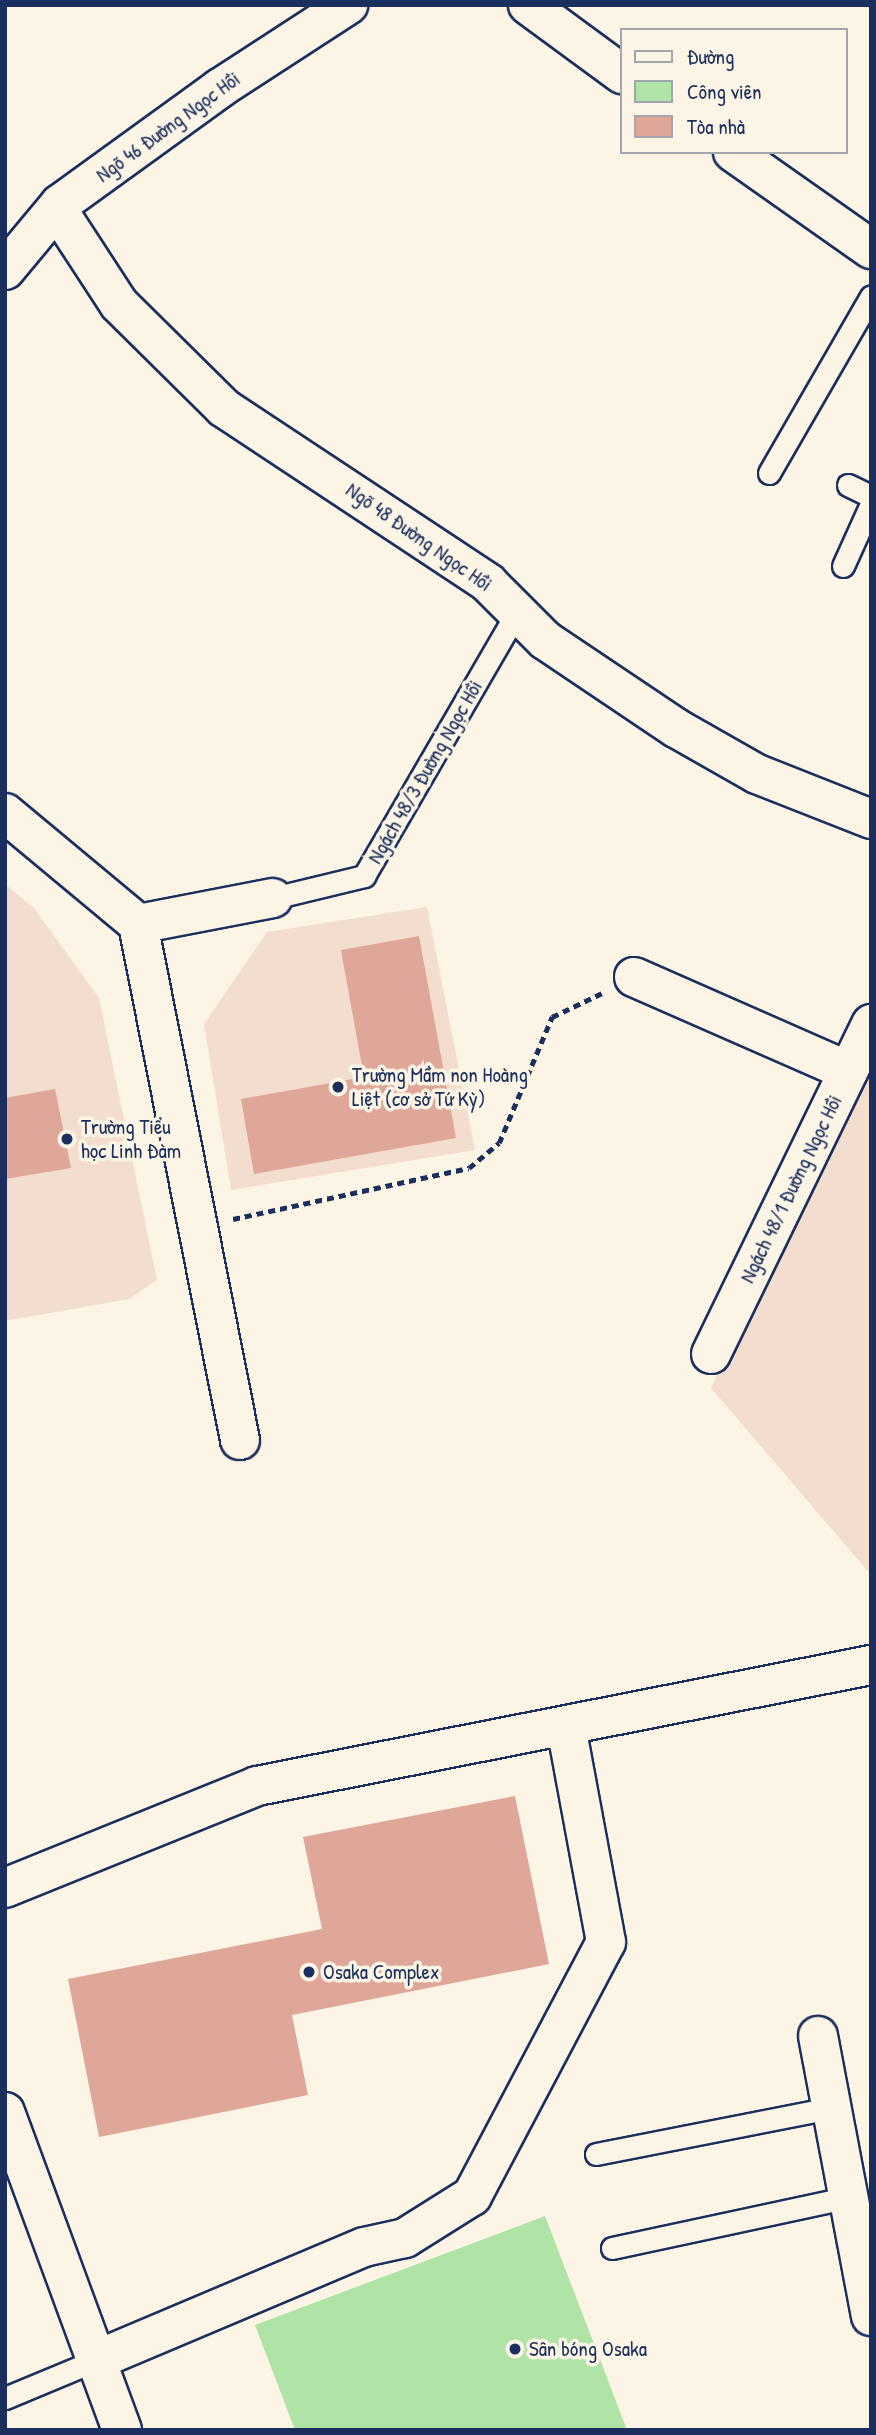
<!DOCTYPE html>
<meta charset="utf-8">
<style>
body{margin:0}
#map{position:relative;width:876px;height:2435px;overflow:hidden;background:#fcf5e5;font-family:"Patrick Hand",sans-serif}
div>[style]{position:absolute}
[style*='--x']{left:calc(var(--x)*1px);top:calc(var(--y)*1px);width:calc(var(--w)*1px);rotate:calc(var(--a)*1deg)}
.built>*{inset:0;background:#f3ddce}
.green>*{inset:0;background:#b0e4a6}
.building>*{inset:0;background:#dfa69a}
.path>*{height:4.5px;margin-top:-2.25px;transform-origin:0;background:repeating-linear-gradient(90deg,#1b2f5e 0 7px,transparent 0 12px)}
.roads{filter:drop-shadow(2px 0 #1b2f5e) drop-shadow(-2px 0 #1b2f5e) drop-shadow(0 2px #1b2f5e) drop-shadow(0 -2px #1b2f5e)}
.service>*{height:21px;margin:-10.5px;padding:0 10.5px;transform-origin:10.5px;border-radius:10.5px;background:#fcf5e5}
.minor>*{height:38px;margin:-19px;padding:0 19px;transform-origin:19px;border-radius:19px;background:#fcf5e5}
.dots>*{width:19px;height:19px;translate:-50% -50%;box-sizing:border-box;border:4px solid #fcf5e5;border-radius:50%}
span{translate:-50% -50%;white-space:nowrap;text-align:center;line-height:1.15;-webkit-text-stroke:7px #fcf5e5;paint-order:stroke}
.street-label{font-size:21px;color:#1b2f5e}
.poi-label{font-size:21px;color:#1b2f5e}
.left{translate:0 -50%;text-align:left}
.frame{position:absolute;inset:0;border:7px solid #1b2f5e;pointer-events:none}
.legend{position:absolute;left:620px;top:28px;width:228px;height:126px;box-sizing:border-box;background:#fcf5e5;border:2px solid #a2a6af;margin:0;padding:9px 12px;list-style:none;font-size:21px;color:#1b2f5e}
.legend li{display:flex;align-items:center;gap:14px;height:35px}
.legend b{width:35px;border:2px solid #a2a6af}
</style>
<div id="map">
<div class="built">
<div style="clip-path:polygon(5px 884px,34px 908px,99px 998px,157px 1280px,129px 1299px,5px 1321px)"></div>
<div style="clip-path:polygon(427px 907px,475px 1150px,231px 1190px,204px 1024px,267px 932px)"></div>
<div style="clip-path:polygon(871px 1055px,871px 1575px,711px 1388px)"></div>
</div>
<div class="green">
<div style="clip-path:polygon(545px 2216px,627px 2430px,295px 2430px,255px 2325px)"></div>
</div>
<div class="building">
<div style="clip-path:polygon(419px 936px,456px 1138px,254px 1174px,241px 1099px,364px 1077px,341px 950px)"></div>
<div style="clip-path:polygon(55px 1089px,71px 1168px,5px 1179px,5px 1098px)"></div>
<div style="clip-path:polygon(515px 1796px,549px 1964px,292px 2015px,308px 2095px,99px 2137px,68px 1979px,322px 1929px,303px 1837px)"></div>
</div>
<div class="path">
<div style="--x:233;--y:1219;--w:241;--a:-12.2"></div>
<div style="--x:469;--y:1168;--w:39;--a:-40"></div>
<div style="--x:499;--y:1143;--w:137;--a:-67.2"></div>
<div style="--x:552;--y:1017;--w:55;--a:-25.6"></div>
</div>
<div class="roads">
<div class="service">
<div style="--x:769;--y:473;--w:204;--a:-60"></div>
<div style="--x:848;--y:485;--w:25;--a:26"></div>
<div style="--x:843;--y:566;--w:68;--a:-65.7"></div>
<div style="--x:273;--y:898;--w:94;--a:-13.6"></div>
<div style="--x:364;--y:876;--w:305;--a:-59.9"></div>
<div style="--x:596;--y:2154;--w:239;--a:-11.1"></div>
<div style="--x:612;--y:2248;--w:242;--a:-12.1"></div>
<div style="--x:5;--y:2398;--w:96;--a:-22.6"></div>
</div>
<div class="minor">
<div style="--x:528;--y:5;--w:117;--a:36.3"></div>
<div style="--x:733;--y:152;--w:169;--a:35.1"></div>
<div style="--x:57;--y:209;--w:113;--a:56.9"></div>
<div style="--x:119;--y:304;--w:148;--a:44.7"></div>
<div style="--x:224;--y:408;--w:317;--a:33.5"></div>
<div style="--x:488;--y:583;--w:81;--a:45"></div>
<div style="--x:545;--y:640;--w:158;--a:33.9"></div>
<div style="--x:676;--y:728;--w:93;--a:29.6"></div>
<div style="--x:757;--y:774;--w:123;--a:21.5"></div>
<div style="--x:5;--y:270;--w:86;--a:-50.2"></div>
<div style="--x:60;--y:204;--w:198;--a:-35.9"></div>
<div style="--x:220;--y:88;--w:153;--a:-33"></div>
<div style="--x:5;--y:813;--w:173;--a:39.8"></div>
<div style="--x:138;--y:924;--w:526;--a:78.82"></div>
<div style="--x:138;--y:924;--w:137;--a:-10.9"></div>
<div style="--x:634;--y:977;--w:234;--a:23.7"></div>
<div style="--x:711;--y:1354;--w:367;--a:-64.1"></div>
<div style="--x:5;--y:1888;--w:272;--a:-22"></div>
<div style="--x:257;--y:1786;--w:626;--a:-11.15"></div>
<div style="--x:818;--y:2036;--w:285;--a:79.3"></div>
<div style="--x:5;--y:2112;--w:339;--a:69.8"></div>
<div style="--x:94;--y:2361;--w:293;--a:-22.9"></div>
<div style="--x:364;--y:2247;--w:42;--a:-12.4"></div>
<div style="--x:405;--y:2238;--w:79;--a:-32.1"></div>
<div style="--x:472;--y:2196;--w:287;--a:-62.2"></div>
<div style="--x:606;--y:1942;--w:219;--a:-100.5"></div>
</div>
</div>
<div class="dots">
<div style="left:338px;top:1087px;background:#1b2f5e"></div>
<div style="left:67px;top:1139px;background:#1b2f5e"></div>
<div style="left:309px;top:1972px;background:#1b2f5e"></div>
<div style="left:515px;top:2349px;background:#1b2f5e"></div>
</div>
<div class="street-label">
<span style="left:168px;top:127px;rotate:-36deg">Ngõ 46 Đường Ngọc Hồi</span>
<span style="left:419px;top:537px;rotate:35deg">Ngõ 48 Đường Ngọc Hồi</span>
<span style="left:425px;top:772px;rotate:-60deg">Ngách 48/3 Đường Ngọc Hồi</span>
<span style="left:791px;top:1189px;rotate:-64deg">Ngách 48/1 Đường Ngọc Hồi</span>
</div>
<div class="poi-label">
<span class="left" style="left:352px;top:1087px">Trường Mầm non Hoàng<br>Liệt (cơ sở Tứ Kỳ)</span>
<span class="left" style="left:81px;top:1139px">Trường Tiểu<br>học Linh Đàm</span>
<span class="left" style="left:323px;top:1972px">Osaka Complex</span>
<span class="left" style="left:529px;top:2349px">Sân bóng Osaka</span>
</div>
<div class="frame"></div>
<ul class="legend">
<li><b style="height:9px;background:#fcf5e5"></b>Đường</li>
<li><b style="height:19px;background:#b0e4a6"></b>Công viên</li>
<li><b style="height:19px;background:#dfa69a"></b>Tòa nhà</li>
</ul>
</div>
